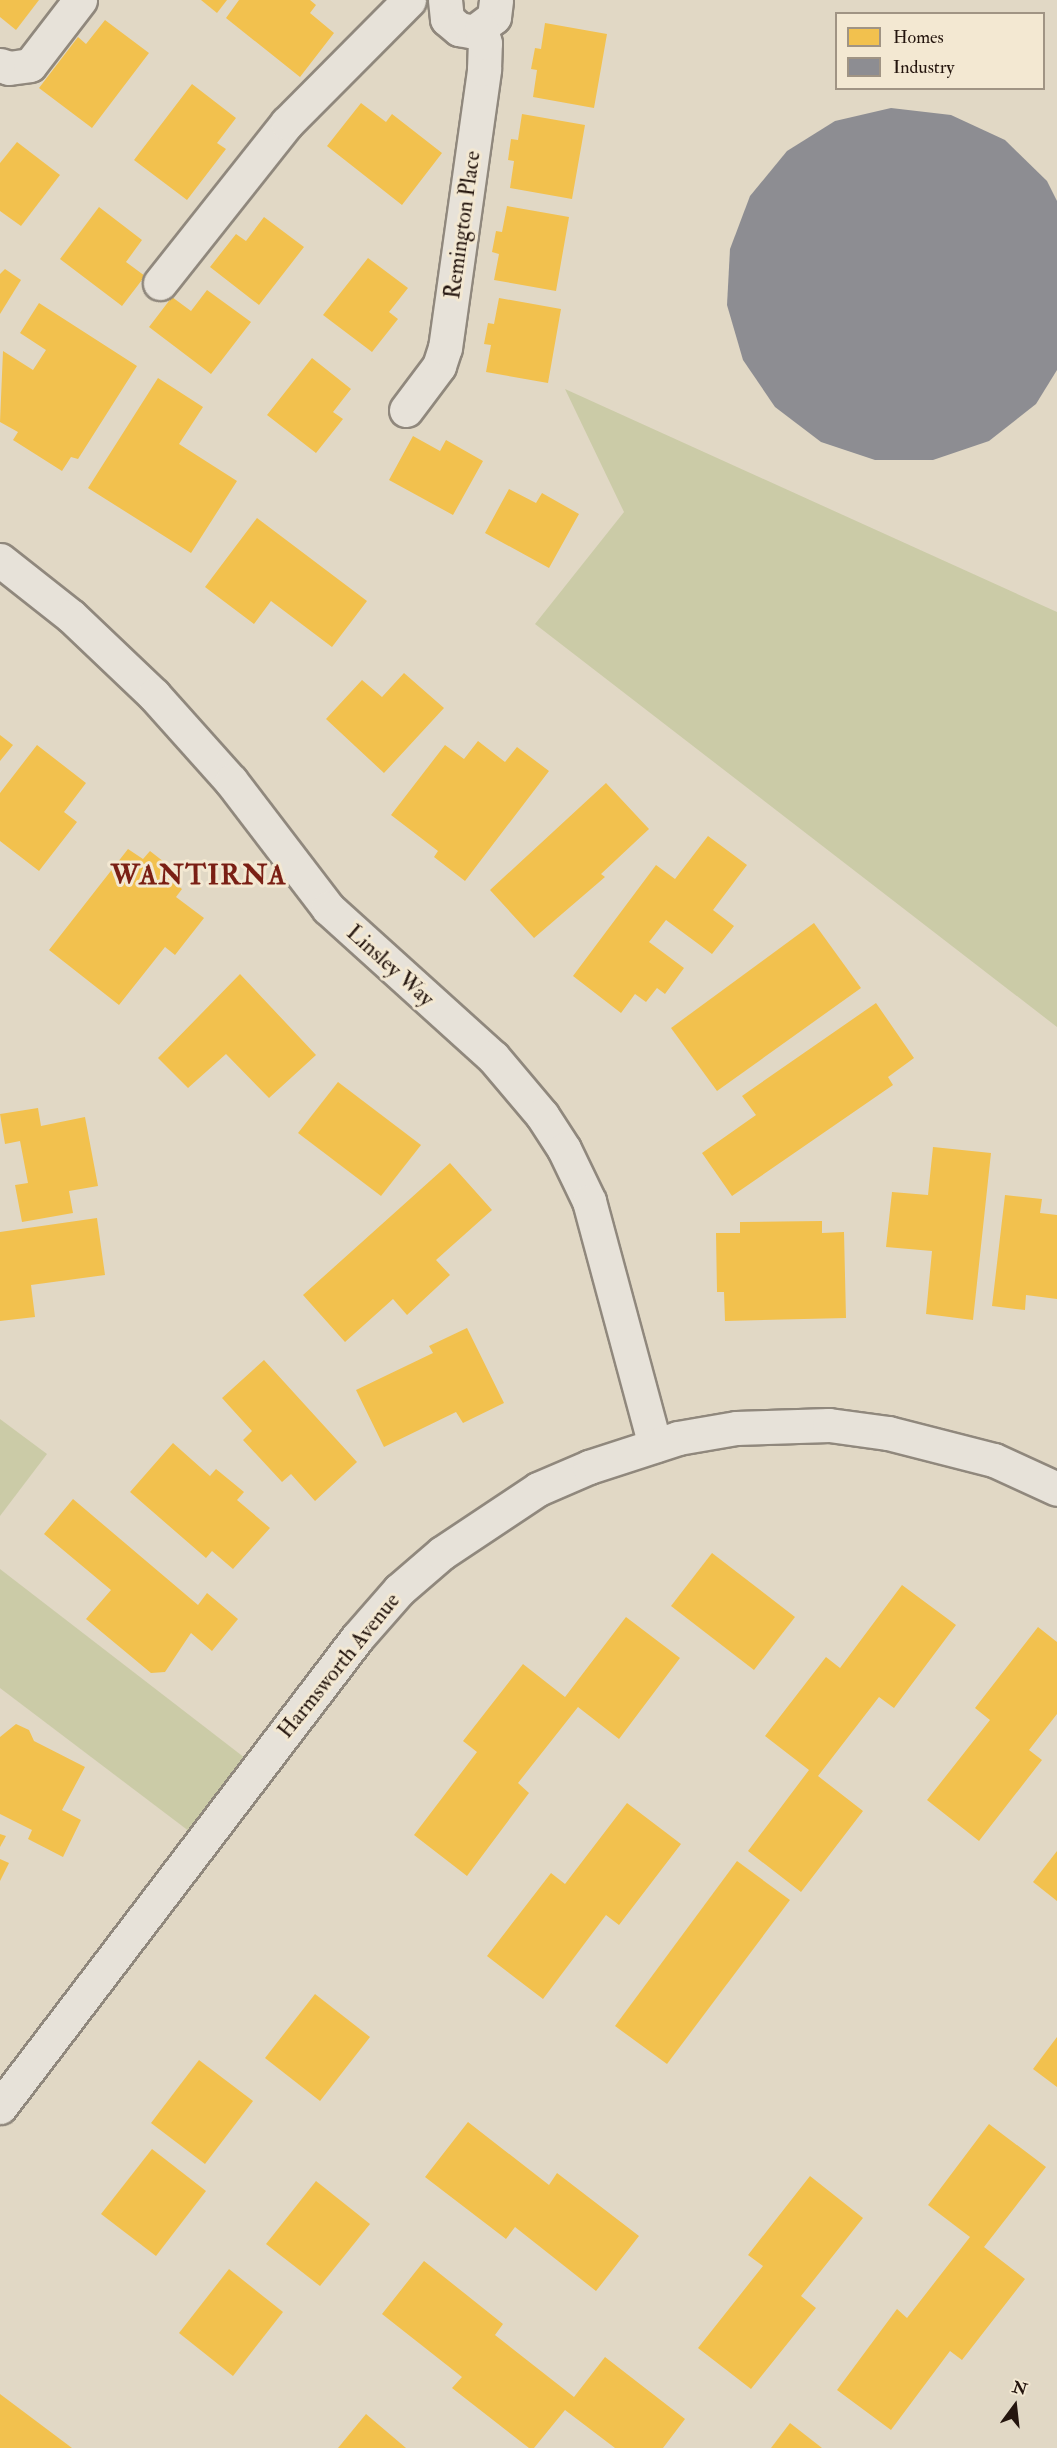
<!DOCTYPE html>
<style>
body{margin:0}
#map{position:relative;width:1057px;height:2448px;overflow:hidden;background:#e1d8c5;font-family:"IM FELL Double Pica",serif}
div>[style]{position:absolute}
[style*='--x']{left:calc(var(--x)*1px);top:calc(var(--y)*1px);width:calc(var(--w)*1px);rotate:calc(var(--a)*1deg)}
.green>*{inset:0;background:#cbcba7}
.homes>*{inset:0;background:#f2c14e}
.industry>*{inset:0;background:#8d8d92}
.roads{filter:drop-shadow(2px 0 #90887d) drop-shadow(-2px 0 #90887d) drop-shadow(0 2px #90887d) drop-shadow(0 -2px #90887d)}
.minor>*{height:33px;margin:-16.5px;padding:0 16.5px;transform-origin:16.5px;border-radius:16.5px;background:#e7e2d9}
span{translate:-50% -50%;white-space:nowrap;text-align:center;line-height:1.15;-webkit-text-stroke:6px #f3e8d2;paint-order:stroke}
.street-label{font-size:22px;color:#24150e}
.district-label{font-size:28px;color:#7a1f14;font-weight:700;letter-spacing:1.5px}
.legend{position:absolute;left:835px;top:12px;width:210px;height:78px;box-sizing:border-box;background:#f3e8d2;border:2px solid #a09484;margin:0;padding:8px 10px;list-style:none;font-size:18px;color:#24150e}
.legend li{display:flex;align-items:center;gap:12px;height:30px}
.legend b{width:30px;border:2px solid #a09484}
.north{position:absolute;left:985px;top:2376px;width:60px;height:60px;-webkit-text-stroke:4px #f3e8d2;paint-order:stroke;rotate:15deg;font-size:16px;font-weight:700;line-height:24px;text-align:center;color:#24150e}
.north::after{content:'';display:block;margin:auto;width:21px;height:27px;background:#24150e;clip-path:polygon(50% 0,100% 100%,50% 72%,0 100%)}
</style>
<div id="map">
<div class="green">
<div style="clip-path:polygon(565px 389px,1057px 612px,1057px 1027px,535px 624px,624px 512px)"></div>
<div style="clip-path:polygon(0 1419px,47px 1454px,0 1516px)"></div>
<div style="clip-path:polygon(0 1569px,258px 1768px,202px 1841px,0 1688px)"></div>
</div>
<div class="homes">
<div style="clip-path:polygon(0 0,39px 0,16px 30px,0 17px)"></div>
<div style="clip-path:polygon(201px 0,227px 0,217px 13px)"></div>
<div style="clip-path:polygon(239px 0,310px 0,316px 5px,310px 13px,334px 33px,300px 77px,226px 18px)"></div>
<div style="clip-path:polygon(105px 20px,149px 53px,92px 128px,39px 88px,78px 37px,86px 44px)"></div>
<div style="clip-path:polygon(545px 23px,607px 34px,594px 108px,533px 97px,537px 70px,531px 69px,535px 48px,541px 49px)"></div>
<div style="clip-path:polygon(192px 84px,236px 118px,217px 143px,226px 149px,187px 200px,134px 160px)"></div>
<div style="clip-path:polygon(361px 103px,386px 122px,392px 114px,442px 153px,402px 205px,327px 146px)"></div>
<div style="clip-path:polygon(522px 114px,585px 125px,572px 199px,510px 188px,514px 161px,508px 160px,511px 139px,518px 140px)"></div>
<div style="clip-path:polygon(17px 142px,60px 175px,21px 226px,0 211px,0 163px)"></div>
<div style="clip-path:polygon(507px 206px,569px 217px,556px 291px,494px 280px,499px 254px,492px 252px,496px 231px,502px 232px)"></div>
<div style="clip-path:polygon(99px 207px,142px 240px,126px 262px,145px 276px,122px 306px,60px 259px)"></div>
<div style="clip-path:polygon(264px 217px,304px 247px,259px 305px,210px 267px,236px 234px,246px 241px)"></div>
<div style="clip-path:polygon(368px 258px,408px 288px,389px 312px,398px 319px,372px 352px,323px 315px)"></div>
<div style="clip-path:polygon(5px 269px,21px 280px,0 314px,0 274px)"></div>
<div style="clip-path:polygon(207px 290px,251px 322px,211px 374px,149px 327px,172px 297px,191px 311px)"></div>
<div style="clip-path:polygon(499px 298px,561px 309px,548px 383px,486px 372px,491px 345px,484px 344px,488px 323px,494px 324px)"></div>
<div style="clip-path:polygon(39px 303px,137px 366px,78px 459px,71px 457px,62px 471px,13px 440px,18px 432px,0 422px,3px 351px,33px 370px,46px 350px,20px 333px)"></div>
<div style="clip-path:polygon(312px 358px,351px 389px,333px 412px,343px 419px,316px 453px,267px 415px)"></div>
<div style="clip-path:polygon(158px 378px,203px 407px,179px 444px,237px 481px,191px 553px,88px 488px)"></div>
<div style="clip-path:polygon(413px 436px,440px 451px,446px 440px,483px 461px,453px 515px,389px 480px)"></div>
<div style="clip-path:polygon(509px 489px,536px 503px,542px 493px,579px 514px,549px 568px,485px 533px)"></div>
<div style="clip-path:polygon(257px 518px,367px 601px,332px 647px,271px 601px,254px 624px,205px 587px)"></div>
<div style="clip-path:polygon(404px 673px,444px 708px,384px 773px,326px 719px,362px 680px,382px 697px)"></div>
<div style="clip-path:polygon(0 735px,13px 745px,0 761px)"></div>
<div style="clip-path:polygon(478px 741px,505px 762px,517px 747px,549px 771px,465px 881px,434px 857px,438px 851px,391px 815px,445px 745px,464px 759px)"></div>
<div style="clip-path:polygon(37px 745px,86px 783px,64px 812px,77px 822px,39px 871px,0 841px,0 793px)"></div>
<div style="clip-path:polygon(606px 783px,649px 829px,601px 874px,605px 877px,534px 938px,490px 890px)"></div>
<div style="clip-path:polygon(708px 836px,747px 865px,713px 910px,734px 926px,712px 954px,666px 920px,649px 942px,684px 968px,665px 994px,657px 988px,646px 1002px,635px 994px,621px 1013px,573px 976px,656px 865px,675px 879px)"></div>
<div style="clip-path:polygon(128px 849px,143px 859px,150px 851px,173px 869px,167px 877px,182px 889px,176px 897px,204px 918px,175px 955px,165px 947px,119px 1005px,49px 950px)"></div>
<div style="clip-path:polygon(814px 923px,861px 988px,717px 1091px,671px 1028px)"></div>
<div style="clip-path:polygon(240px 974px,316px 1055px,269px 1098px,226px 1054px,188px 1088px,158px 1058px)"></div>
<div style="clip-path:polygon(876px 1003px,914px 1058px,888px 1077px,893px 1085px,732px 1196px,702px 1153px,756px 1115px,742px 1096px)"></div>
<div style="clip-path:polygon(338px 1082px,421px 1145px,381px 1196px,298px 1133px)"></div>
<div style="clip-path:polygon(38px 1108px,41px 1126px,85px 1117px,98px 1186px,69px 1191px,73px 1213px,22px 1222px,15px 1185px,28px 1183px,20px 1141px,5px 1144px,0 1114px)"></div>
<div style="clip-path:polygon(933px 1147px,991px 1153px,973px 1320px,926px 1314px,932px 1251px,886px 1247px,892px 1192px,928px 1195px)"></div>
<div style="clip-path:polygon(450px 1163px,492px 1210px,436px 1260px,450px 1275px,407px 1315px,393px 1299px,345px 1342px,303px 1295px)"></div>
<div style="clip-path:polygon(1005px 1195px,1042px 1199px,1040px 1213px,1057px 1215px,1057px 1299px,1026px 1295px,1025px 1310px,992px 1306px)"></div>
<div style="clip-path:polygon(97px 1218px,105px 1275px,31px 1285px,35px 1317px,0 1321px,0 1232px)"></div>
<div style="clip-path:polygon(822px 1221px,822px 1233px,844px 1232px,846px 1318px,725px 1321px,724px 1292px,717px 1292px,716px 1233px,740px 1233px,740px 1222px)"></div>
<div style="clip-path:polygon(467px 1328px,504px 1403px,463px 1423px,456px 1412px,384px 1447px,356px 1390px,433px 1353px,429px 1346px)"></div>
<div style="clip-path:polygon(264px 1360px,357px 1462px,315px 1501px,291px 1474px,282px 1482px,243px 1440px,252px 1431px,222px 1398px)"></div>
<div style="clip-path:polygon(173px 1443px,210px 1476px,216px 1469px,244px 1492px,237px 1500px,270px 1528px,233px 1569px,212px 1551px,206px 1558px,130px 1492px)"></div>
<div style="clip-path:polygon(73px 1499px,198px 1605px,207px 1593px,238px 1619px,212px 1651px,191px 1633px,165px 1672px,151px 1673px,86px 1619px,111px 1590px,44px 1534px)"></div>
<div style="clip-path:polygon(712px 1553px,795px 1617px,754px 1670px,671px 1606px)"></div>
<div style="clip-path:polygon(902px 1585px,956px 1625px,894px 1708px,879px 1697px,818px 1776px,863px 1811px,801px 1892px,748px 1851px,809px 1770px,765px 1736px,826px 1657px,840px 1668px)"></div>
<div style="clip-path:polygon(626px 1617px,680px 1658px,619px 1739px,578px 1707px,518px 1783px,529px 1793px,467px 1876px,414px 1835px,477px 1752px,463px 1741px,523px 1664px,565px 1697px)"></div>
<div style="clip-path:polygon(1038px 1627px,1057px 1642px,1057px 1714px,1029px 1750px,1042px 1760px,979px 1841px,927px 1800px,990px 1720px,975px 1708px)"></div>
<div style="clip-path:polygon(16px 1724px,29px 1730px,34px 1741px,85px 1767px,62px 1810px,81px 1820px,63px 1857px,28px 1839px,32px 1830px,0 1814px,0 1737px)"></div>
<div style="clip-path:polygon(627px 1803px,681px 1844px,619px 1925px,606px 1915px,543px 1999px,487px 1956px,551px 1873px,565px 1884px)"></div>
<div style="clip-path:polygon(0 1834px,6px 1836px,0 1847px)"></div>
<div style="clip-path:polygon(1057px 1851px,1057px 1901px,1033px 1882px)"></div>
<div style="clip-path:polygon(0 1859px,9px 1863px,0 1881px)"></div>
<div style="clip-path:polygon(737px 1861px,790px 1900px,667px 2064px,615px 2026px)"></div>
<div style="clip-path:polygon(315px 1994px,370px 2037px,320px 2101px,265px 2058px)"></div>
<div style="clip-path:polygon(1057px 2037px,1057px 2087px,1033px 2069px)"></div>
<div style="clip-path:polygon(199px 2060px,253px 2101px,205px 2164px,151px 2123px)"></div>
<div style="clip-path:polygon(468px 2122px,549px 2185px,557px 2173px,639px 2236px,596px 2291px,515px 2227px,506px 2239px,425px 2177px)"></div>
<div style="clip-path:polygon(989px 2124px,1046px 2167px,984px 2247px,1025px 2279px,962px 2360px,950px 2351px,891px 2430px,837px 2390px,897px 2309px,907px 2318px,970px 2237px,928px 2205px)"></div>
<div style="clip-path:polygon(152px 2149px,206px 2191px,156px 2256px,101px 2214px)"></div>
<div style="clip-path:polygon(810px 2176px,863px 2218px,801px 2296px,816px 2308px,751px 2389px,698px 2348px,763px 2266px,748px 2255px)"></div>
<div style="clip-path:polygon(316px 2181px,370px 2224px,320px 2286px,266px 2244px)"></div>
<div style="clip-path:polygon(424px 2261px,503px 2324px,495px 2335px,574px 2397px,605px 2357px,685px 2419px,663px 2448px,615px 2448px,565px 2410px,534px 2448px,529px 2448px,452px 2388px,462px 2377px,382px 2314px)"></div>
<div style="clip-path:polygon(229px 2269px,283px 2312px,233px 2376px,179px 2333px)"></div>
<div style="clip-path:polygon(0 2394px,72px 2448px,0 2448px)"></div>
<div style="clip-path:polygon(366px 2414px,406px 2448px,338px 2448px)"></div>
<div style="clip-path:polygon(790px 2423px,822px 2448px,771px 2448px)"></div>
</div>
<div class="industry">
<div style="clip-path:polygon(891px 108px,951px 115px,1005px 140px,1047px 181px,1057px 201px,1057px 370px,1036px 404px,989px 441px,933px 460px,875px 460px,821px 442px,775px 407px,743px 360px,727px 305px,730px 249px,750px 196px,787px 151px,835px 121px)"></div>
</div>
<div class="roads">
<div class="minor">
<div style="--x:445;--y:0;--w:19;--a:84"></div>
<div style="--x:447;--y:19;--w:16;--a:40"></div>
<div style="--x:459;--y:29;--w:15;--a:11"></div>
<div style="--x:474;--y:32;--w:25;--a:-37"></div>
<div style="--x:494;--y:17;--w:17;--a:-83"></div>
<div style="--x:0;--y:65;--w:9;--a:18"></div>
<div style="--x:9;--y:68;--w:21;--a:-8"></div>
<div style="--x:30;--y:65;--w:82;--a:-52.4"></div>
<div style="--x:160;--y:283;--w:204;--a:-51.6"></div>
<div style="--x:287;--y:123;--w:173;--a:-45.2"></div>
<div style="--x:406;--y:410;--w:55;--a:-53.1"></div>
<div style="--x:439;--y:366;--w:19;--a:-72"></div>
<div style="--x:445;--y:348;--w:282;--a:-82"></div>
<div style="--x:484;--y:69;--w:26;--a:-88"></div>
<div style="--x:485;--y:43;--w:15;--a:-106"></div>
<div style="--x:0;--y:560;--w:90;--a:38.3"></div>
<div style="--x:71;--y:616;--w:115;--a:43.6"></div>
<div style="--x:154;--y:695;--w:115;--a:48.2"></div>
<div style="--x:231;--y:781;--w:160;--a:52.6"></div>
<div style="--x:328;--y:908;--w:222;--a:42.1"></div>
<div style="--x:493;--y:1057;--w:76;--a:49.8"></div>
<div style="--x:542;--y:1115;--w:40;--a:57.1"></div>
<div style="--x:564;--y:1149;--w:58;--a:64.3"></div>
<div style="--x:589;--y:1201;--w:253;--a:74.9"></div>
<div style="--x:0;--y:2107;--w:589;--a:-52.72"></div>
<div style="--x:357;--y:1638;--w:64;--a:-48.8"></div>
<div style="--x:399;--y:1590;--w:57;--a:-40.7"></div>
<div style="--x:442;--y:1553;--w:115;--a:-33.7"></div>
<div style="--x:538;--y:1489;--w:56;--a:-23.3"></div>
<div style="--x:589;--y:1467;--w:94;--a:-18"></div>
<div style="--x:678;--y:1438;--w:59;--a:-9.8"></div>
<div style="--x:736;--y:1428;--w:93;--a:-1.8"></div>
<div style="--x:829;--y:1425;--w:60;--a:7.7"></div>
<div style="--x:888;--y:1433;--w:109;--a:14.3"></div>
<div style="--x:994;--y:1460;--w:69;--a:24.7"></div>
</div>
</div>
<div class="street-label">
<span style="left:463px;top:225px;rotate:-82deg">Remington Place</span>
<span style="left:390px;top:966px;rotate:42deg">Linsley Way</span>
<span style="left:339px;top:1666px;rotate:-51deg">Harmsworth Avenue</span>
</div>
<div class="district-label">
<span style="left:199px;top:876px">WANTIRNA</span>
</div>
<ul class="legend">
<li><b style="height:16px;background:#f2c14e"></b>Homes</li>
<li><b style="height:16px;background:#8d8d92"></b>Industry</li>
</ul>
<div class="north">N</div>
</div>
